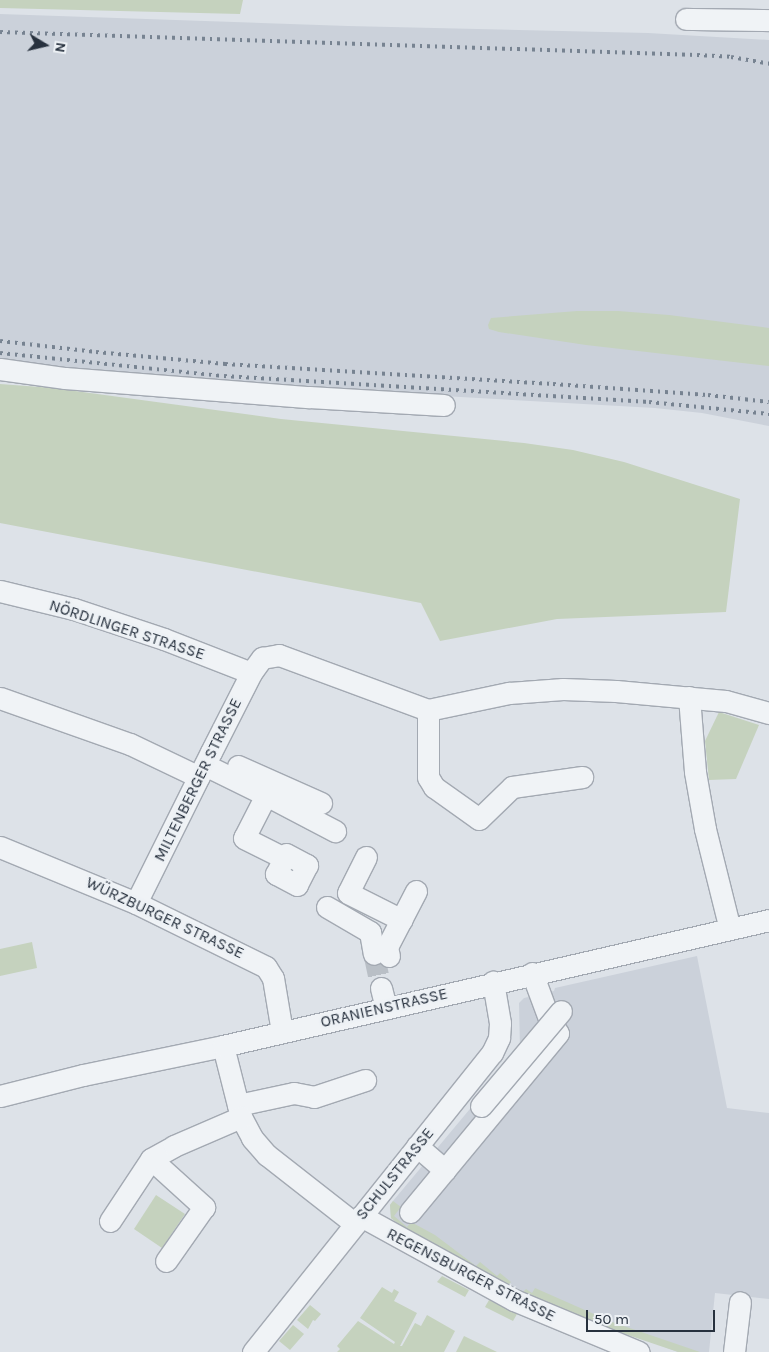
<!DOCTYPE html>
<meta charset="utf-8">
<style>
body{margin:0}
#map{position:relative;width:769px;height:1352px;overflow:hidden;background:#dde2e8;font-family:Karla,sans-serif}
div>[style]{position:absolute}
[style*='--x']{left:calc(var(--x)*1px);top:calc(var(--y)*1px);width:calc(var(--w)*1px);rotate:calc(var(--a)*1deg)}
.built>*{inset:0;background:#cbd1da}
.green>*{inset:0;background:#c5d2be}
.minor-tunnel>*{height:21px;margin-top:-10.5px;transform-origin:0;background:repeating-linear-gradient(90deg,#b9bfc6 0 21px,transparent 0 32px)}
.roads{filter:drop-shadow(1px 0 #a3a9b2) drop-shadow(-1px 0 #a3a9b2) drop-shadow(0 1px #a3a9b2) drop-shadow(0 -1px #a3a9b2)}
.minor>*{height:21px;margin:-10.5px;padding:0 10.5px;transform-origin:10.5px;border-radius:10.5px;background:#f0f3f6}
.rail>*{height:4px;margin-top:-2px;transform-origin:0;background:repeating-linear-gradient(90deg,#778391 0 2.5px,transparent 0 7.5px)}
.bridges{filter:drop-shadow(1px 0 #a3a9b2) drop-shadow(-1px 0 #a3a9b2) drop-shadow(0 1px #a3a9b2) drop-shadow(0 -1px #a3a9b2)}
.minor-bridge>*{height:21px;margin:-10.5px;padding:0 10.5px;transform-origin:10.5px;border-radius:10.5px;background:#f0f3f6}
span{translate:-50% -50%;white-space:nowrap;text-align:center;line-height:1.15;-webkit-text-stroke:5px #edf1f5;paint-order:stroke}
.street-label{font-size:16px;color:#27313e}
.north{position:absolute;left:20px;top:20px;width:50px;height:50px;-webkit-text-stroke:4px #edf1f5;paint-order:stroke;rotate:99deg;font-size:14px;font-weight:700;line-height:20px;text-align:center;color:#27313e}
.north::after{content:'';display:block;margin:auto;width:18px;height:22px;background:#27313e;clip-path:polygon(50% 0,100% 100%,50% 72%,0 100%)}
.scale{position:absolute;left:586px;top:1310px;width:129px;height:22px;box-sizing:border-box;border:2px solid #27313e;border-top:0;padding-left:6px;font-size:15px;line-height:18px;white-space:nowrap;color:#27313e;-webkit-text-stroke:4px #edf1f5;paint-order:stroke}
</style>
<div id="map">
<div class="built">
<div style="clip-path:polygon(0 14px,348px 26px,648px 33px,769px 40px,769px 426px,702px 413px,655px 408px,140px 379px,0 360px)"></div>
<div style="clip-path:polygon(697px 956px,727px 1108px,769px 1113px,769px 1299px,715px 1293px,709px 1352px,678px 1352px,530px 1296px,391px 1218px,390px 1205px,393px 1201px,520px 1049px,519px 1003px,524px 998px,554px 991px,555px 988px)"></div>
</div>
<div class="green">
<div style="clip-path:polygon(0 0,243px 0,240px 14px,0 8px)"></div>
<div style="clip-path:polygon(577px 311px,618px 311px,669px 315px,769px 328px,769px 366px,586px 345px,499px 332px,489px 329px,488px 325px,491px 318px)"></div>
<div style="clip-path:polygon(0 384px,53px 388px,281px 419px,524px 443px,573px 450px,624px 462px,740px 499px,726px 612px,557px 619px,440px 641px,421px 603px,0 523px)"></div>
<div style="clip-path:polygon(719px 712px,759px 725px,736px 779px,709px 780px,705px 741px)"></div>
<div style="clip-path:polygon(32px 942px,37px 968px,0 976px,0 949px)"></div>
<div style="clip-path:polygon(156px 1195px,185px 1214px,162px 1248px,134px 1229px)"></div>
<div style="clip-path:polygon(393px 1201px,401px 1207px,394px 1216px,407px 1227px,411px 1222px,435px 1235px,476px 1266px,480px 1262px,497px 1276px,500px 1273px,511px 1282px,508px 1285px,399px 1225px,391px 1218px,390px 1205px)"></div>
<div style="clip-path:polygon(442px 1276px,469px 1290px,465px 1297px,437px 1282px)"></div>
<div style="clip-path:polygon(382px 1287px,392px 1293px,394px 1289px,399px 1292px,394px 1301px,417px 1313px,400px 1346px,402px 1346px,415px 1323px,421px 1326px,427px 1315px,455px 1331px,444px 1352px,337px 1352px,340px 1349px,337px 1346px,358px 1321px,394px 1344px,395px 1342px,360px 1318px)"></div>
<div style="clip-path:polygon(535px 1288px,612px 1322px,700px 1352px,678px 1352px,616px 1331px,523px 1292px,526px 1289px,532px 1293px)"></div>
<div style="clip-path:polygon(489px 1300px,517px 1314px,513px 1321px,485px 1307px)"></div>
<div style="clip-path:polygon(310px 1305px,321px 1314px,315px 1321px,313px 1320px,308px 1329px,297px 1320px)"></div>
<div style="clip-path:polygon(293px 1325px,304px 1334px,290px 1350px,279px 1341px)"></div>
<div style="clip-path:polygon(464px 1336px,497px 1352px,456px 1352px)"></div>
</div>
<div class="minor-tunnel">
<div style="--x:374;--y:954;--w:35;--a:78"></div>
</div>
<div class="roads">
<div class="minor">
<div style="--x:686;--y:19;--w:83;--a:0.7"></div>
<div style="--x:0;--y:369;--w:66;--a:7.9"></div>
<div style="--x:65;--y:378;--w:245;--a:4.5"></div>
<div style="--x:309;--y:397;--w:135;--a:3.4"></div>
<div style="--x:0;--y:591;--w:76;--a:13.7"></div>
<div style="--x:74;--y:609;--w:95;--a:18.4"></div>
<div style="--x:164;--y:639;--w:93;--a:21.3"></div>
<div style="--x:689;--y:697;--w:75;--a:85.4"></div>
<div style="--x:695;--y:772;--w:58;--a:80"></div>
<div style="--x:705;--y:829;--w:103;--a:76"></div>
<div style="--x:0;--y:698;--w:138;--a:19.5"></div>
<div style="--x:130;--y:744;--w:76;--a:25.6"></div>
<div style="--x:428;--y:710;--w:67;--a:90"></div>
<div style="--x:428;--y:777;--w:12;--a:59"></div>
<div style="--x:434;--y:787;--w:55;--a:35.4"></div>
<div style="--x:479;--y:819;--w:46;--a:-44.1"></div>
<div style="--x:512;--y:787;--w:71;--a:-8.1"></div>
<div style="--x:205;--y:765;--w:68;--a:26.2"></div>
<div style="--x:266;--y:795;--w:48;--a:117.1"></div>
<div style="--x:244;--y:838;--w:45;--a:26.6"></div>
<div style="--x:284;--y:858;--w:4;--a:-63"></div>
<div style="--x:286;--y:854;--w:24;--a:28"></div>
<div style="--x:307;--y:865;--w:22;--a:117"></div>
<div style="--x:297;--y:885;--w:24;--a:-152"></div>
<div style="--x:276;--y:874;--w:18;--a:-63"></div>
<div style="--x:238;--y:766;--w:91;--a:24"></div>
<div style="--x:266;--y:795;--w:78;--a:27.6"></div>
<div style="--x:0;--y:847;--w:147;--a:22.4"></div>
<div style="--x:136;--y:903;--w:145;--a:26.2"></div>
<div style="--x:266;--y:967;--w:13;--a:58"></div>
<div style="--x:273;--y:978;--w:55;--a:80.5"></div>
<div style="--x:366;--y:857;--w:40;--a:116.6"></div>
<div style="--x:348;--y:893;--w:60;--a:26.6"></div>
<div style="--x:136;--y:903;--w:169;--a:-63.6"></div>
<div style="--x:211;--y:752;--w:89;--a:-63.1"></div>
<div style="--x:251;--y:673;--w:19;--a:-54"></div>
<div style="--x:262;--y:658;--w:17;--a:-10"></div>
<div style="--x:279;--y:655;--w:159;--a:20.3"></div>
<div style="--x:428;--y:710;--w:83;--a:-11.9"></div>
<div style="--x:509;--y:693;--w:54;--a:-4.2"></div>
<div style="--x:563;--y:689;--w:53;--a:2.2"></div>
<div style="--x:616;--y:691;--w:110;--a:5.2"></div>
<div style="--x:726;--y:701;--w:45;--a:15.6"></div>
<div style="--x:327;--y:907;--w:50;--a:30.2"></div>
<div style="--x:370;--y:932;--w:22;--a:80"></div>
<div style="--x:389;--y:956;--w:9;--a:-103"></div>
<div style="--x:387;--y:947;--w:63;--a:-62.6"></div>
<div style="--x:532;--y:973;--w:46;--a:69.6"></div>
<div style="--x:381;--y:988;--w:21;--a:76"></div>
<div style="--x:223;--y:1046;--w:73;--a:75.8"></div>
<div style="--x:241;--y:1117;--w:24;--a:62"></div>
<div style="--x:252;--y:1138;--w:23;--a:49"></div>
<div style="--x:267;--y:1155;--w:112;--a:38.1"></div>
<div style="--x:0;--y:1096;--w:86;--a:-14.2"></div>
<div style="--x:83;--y:1075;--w:143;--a:-11.7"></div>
<div style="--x:223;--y:1046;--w:560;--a:-12.99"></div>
<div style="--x:238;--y:1105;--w:57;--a:-12.1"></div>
<div style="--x:294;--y:1093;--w:20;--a:11"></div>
<div style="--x:314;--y:1097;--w:54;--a:-18.4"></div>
<div style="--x:417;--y:1146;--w:37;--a:41"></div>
<div style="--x:151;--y:1159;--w:72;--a:42.2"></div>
<div style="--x:204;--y:1207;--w:66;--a:125.1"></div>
<div style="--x:410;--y:1212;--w:232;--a:-50.4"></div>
<div style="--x:558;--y:1033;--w:7;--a:-124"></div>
<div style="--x:361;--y:1216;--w:175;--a:28.8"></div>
<div style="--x:514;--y:1300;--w:135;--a:22.6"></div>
<div style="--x:110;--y:1221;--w:74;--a:-56.5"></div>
<div style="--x:151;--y:1159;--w:26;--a:-29"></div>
<div style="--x:174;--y:1146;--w:73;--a:-23.4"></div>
<div style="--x:253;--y:1352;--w:383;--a:-51.4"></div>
<div style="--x:492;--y:1053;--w:17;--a:-65"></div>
<div style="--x:499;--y:1038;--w:15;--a:-86"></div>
<div style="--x:500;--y:1023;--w:42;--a:-99.7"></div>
<div style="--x:734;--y:1352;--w:50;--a:-83.2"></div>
</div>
</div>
<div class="rail">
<div style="--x:0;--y:32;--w:697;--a:1.89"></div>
<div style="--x:697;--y:55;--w:34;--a:3"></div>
<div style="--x:731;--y:57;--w:39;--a:10"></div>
<div style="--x:0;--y:341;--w:97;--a:6.5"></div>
<div style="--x:96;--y:352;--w:130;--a:5.3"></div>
<div style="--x:225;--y:364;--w:329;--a:3.5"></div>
<div style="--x:553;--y:384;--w:155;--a:4.1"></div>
<div style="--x:708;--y:395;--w:61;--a:6.5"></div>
<div style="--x:0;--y:353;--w:225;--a:5.9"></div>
<div style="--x:224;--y:376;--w:426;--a:3.5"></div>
<div style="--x:649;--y:402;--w:121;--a:5.7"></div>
</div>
<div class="bridges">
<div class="minor-bridge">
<div style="--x:481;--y:1106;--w:124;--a:-49.9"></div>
</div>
</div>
<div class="street-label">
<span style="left:127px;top:630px;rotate:18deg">NÖRDLINGER STRASSE</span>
<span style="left:198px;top:780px;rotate:-64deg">MILTENBERGER STRASSE</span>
<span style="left:165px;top:918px;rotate:25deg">WÜRZBURGER STRASSE</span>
<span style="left:384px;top:1008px;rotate:-13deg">ORANIENSTRASSE</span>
<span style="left:395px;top:1174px;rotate:-51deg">SCHULSTRASSE</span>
<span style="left:471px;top:1275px;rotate:27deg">REGENSBURGER STRASSE</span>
</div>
<div class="north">N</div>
<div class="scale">50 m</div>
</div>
